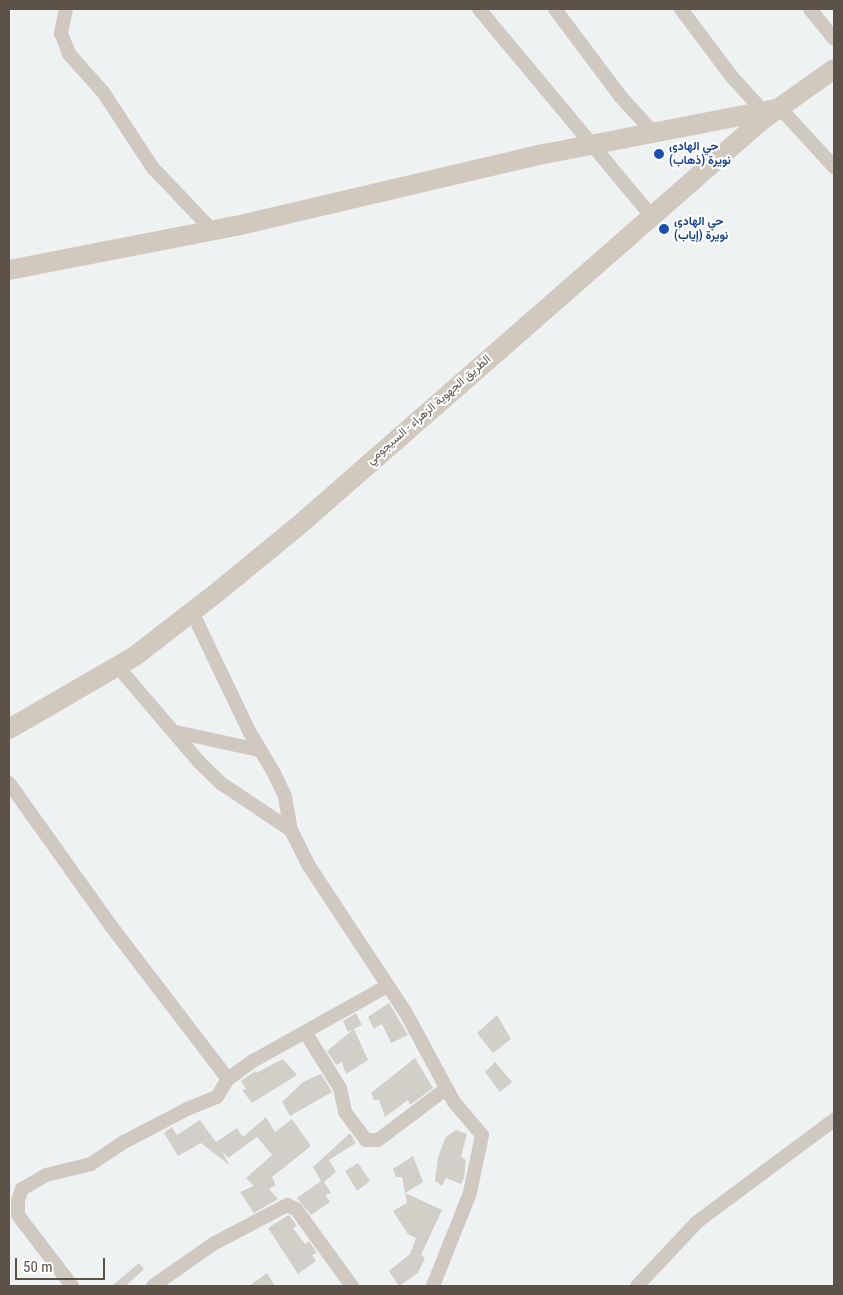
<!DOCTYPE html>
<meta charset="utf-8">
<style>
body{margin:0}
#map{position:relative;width:843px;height:1295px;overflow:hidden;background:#eff2f2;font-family:"Roboto Condensed",Vazirmatn,sans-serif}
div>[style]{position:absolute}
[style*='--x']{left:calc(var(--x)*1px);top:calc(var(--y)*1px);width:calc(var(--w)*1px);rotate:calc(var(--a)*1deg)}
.building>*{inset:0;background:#d2cfc9}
.street>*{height:14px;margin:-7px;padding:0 7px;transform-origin:7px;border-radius:7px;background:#d0c9c1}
.secondary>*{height:20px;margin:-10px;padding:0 10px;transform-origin:10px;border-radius:10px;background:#d2c9be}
.dots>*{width:14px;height:14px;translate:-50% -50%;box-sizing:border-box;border:2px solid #fff;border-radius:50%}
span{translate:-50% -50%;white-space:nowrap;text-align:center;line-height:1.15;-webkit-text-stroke:4px #fff;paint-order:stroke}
.transit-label{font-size:12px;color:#164399;font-weight:700}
.left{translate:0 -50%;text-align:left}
.street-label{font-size:12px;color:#5c5248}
.frame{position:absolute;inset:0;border:10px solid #5c5248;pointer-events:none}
.scale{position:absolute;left:15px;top:1258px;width:90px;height:22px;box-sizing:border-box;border:2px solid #5c5248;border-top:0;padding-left:6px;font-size:15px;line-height:18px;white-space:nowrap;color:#5c5248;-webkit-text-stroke:4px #fff;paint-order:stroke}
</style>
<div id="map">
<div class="building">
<div style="clip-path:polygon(389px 1003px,408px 1035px,391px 1043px,382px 1024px,374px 1029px,368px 1017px)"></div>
<div style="clip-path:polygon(356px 1013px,362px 1025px,348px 1032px,343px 1021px)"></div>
<div style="clip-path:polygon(497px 1015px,511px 1039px,493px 1053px,477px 1033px)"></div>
<div style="clip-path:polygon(354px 1029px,368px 1060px,346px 1074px,342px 1062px,336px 1065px,327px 1051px)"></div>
<div style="clip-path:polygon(415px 1058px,433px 1088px,410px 1105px,408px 1100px,385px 1117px,379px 1100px,374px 1100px,371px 1093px)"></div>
<div style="clip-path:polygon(283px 1059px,297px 1075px,252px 1103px,242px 1090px,246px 1089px,241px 1081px,255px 1071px,256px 1073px)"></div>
<div style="clip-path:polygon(495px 1062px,512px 1082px,500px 1092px,485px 1072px)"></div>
<div style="clip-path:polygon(321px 1074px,332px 1092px,290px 1116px,282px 1102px,303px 1082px)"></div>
<div style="clip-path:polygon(266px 1117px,275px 1132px,292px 1119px,311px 1146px,272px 1177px,276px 1185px,269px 1189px,278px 1199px,254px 1213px,240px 1192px,254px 1186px,246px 1178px,272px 1155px,257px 1137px,228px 1158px,222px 1151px,229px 1165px,201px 1143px,178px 1156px,164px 1133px,172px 1127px,177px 1135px,200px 1120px,216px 1142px,237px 1128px,243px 1137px)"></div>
<div style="clip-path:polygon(456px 1130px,467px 1134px,461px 1157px,466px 1160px,464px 1178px,461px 1184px,446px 1178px,442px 1186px,435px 1181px,438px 1157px,446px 1137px)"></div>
<div style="clip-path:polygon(350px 1133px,356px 1143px,329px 1160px,336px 1172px,324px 1182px,331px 1193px,325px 1195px,330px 1202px,311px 1215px,297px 1198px,321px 1181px,313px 1167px)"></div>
<div style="clip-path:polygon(413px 1156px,423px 1182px,405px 1193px,402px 1177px,396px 1177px,393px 1169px)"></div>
<div style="clip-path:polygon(358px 1163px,370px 1181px,357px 1191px,345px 1171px)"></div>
<div style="clip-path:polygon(405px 1193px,442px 1210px,421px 1255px,425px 1258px,418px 1273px,399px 1286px,389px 1271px,410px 1254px,416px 1238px,408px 1234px,393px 1211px,407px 1203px)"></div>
<div style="clip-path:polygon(289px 1215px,297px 1226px,293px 1228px,305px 1244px,309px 1241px,317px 1253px,312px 1255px,316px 1261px,298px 1274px,268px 1228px)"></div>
<div style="clip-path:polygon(139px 1263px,144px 1269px,126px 1286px,112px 1286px)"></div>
<div style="clip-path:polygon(267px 1273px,275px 1286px,249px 1286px)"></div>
</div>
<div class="street">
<div style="--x:66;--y:9;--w:25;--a:102"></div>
<div style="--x:61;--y:33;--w:22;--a:69"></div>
<div style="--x:69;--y:54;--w:51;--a:48.2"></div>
<div style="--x:103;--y:92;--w:91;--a:56.7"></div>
<div style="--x:153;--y:168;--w:86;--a:46.4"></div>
<div style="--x:479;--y:9;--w:271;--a:50.2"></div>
<div style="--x:555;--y:9;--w:109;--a:53.2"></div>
<div style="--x:620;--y:96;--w:47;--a:47.6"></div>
<div style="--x:681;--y:9;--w:85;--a:53.1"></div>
<div style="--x:732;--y:77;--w:46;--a:47.6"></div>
<div style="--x:810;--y:9;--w:38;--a:51"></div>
<div style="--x:780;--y:108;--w:80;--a:47.5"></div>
<div style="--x:192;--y:612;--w:132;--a:64.4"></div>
<div style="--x:249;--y:731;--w:49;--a:59.2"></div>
<div style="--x:274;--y:773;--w:26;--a:65"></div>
<div style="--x:285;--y:797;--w:34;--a:80"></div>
<div style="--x:291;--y:830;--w:40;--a:63.4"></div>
<div style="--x:309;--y:866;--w:176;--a:56.6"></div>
<div style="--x:406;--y:1013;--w:101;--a:61.7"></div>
<div style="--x:454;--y:1102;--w:43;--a:49.7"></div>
<div style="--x:482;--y:1135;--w:59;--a:101.7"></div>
<div style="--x:470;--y:1193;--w:100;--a:111.7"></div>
<div style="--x:118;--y:667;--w:125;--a:49.5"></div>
<div style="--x:199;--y:762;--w:32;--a:44"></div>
<div style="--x:222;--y:784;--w:83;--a:33.7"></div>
<div style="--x:176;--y:732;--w:85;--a:12.2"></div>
<div style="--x:9;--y:783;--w:176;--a:54.5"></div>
<div style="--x:111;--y:926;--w:193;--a:52.6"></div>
<div style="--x:305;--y:1032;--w:66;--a:58"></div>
<div style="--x:340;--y:1088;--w:25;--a:78"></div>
<div style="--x:345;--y:1112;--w:35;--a:53"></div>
<div style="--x:366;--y:1140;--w:12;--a:0"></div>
<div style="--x:378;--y:1140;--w:86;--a:-37"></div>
<div style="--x:72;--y:1286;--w:89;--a:-127.3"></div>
<div style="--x:18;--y:1215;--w:14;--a:-90"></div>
<div style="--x:18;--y:1201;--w:13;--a:-72"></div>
<div style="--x:22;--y:1189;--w:28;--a:-30"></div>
<div style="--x:46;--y:1175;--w:46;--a:-13.7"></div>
<div style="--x:91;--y:1164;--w:40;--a:-34"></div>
<div style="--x:124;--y:1142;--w:71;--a:-27.6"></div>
<div style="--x:187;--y:1109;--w:32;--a:-22"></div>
<div style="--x:217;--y:1097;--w:21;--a:-59"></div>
<div style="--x:228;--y:1079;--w:31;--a:-36"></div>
<div style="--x:253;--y:1061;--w:154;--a:-29.2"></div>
<div style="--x:153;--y:1286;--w:73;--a:-35"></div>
<div style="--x:213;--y:1244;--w:84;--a:-27.8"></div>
<div style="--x:287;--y:1205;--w:10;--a:24"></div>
<div style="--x:296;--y:1209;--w:95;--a:54"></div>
<div style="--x:637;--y:1286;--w:88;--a:-46.8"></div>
<div style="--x:697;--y:1222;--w:171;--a:-36.7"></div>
</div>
<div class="secondary">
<div style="--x:9;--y:270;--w:231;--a:-11"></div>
<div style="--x:236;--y:226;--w:316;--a:-13.2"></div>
<div style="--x:544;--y:154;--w:236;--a:-11"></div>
<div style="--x:9;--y:729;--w:146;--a:-30.1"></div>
<div style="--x:135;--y:656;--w:108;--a:-37.8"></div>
<div style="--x:220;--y:590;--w:99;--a:-39.3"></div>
<div style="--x:297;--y:527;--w:618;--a:-41.19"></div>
<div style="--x:762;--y:120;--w:88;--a:-35.3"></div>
</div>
<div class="dots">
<div style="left:659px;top:154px;background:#1a4fb4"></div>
<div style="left:664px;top:229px;background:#1a4fb4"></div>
</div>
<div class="transit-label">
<span class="left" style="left:669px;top:154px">حي الهادي<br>نويرة (ذهاب)</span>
<span class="left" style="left:674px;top:229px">حي الهادي<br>نويرة (إياب)</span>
</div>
<div class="street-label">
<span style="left:429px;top:410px;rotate:-41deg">الطريق الجهوية الزهراء - السيجومي</span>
</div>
<div class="frame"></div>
<div class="scale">50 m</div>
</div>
